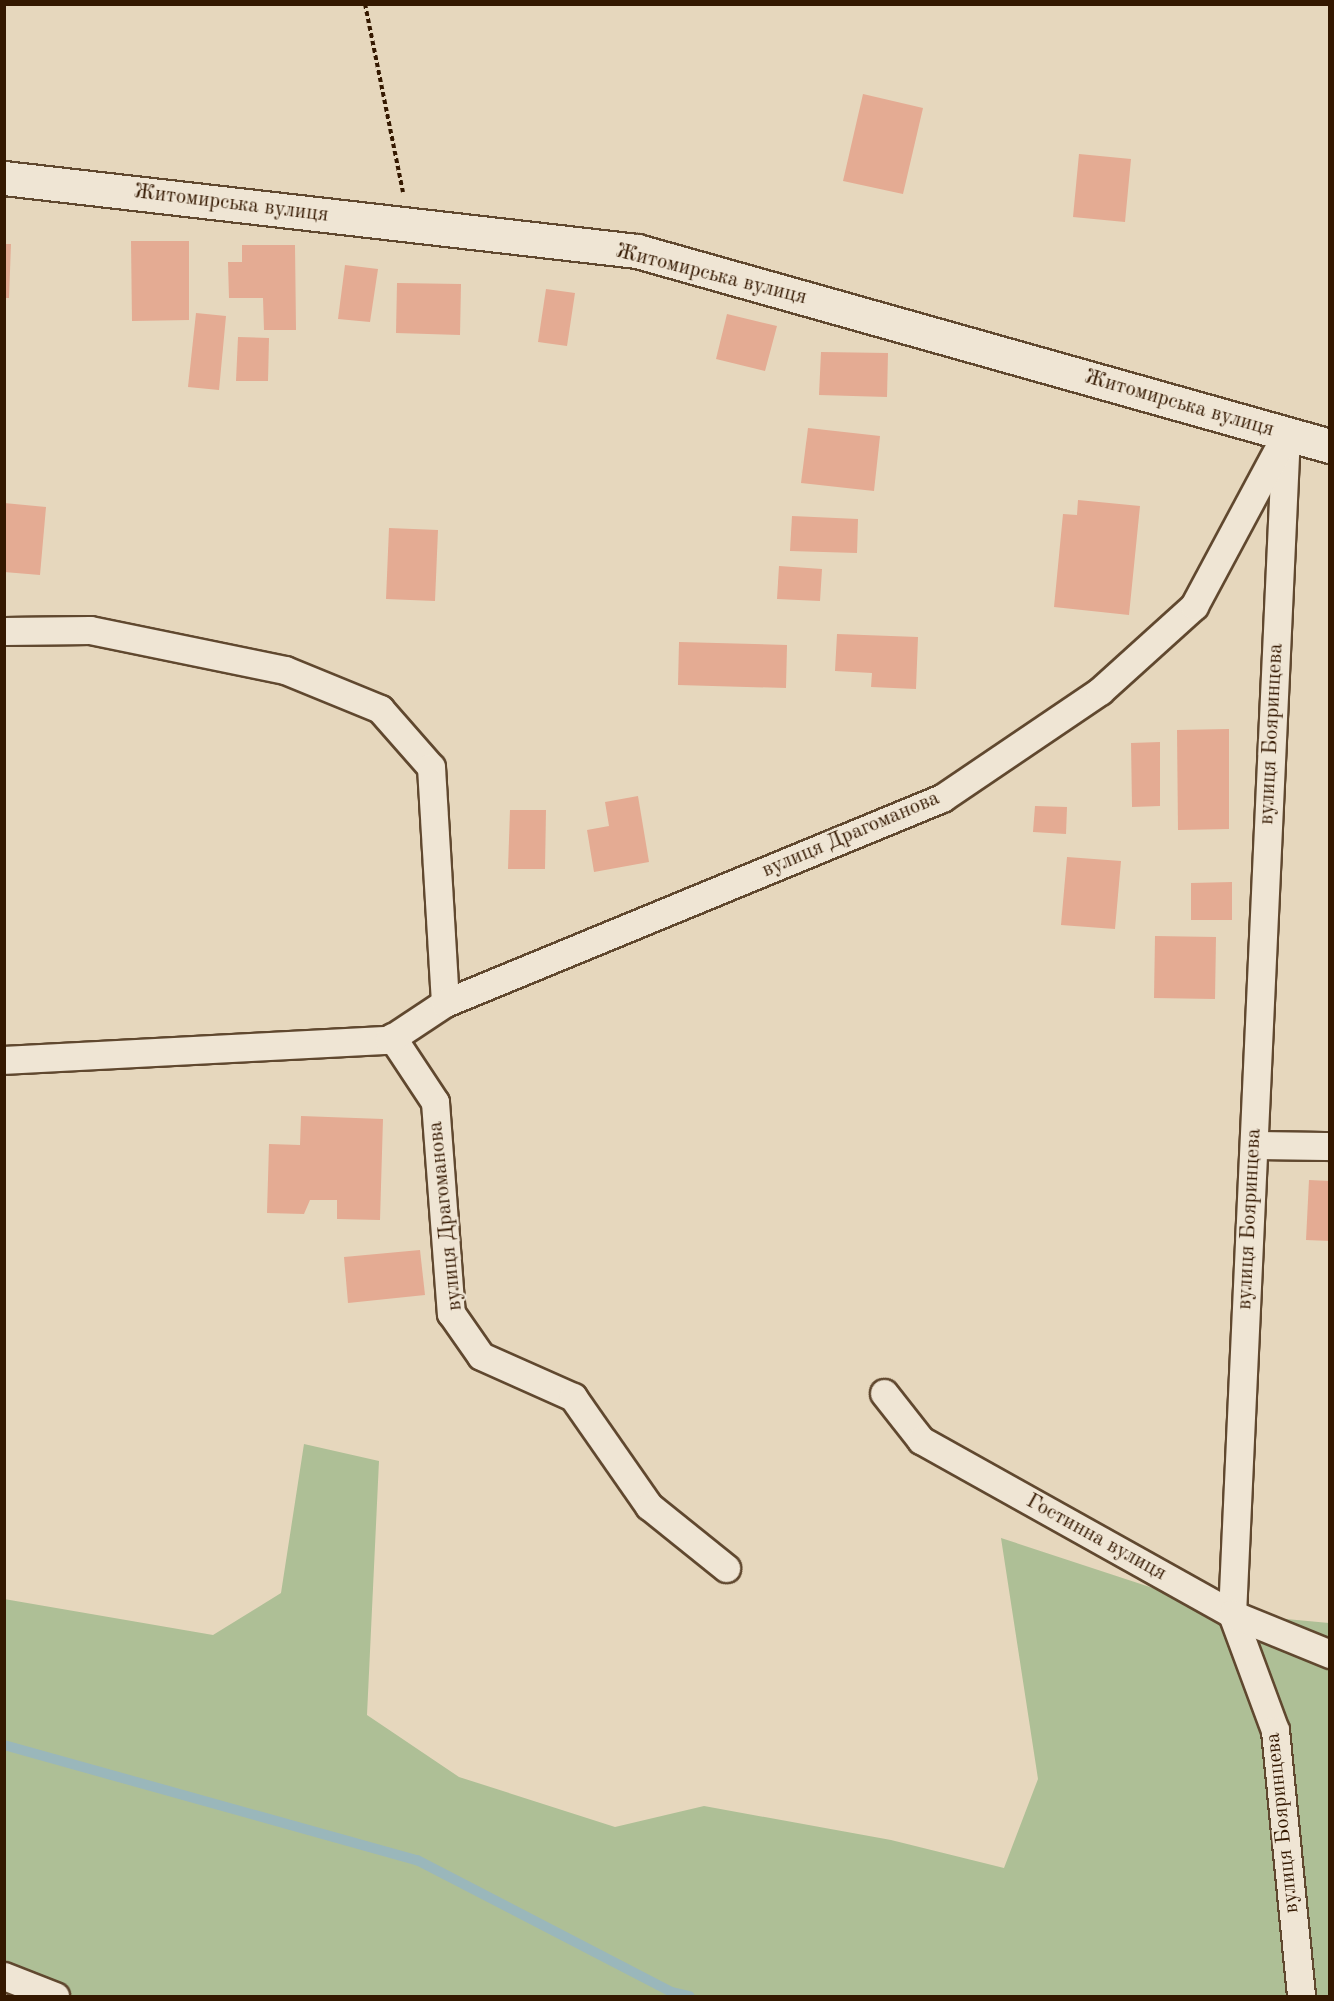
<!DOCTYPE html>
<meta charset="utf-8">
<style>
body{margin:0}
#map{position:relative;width:1334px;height:2001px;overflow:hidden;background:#e6d7bd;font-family:"Old Standard TT",serif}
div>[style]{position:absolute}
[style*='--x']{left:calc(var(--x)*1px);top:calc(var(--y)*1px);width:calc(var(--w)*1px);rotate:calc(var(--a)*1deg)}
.green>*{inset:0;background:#aebf96}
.stream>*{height:10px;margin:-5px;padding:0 5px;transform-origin:5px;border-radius:5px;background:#9ab7bb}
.building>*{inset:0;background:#e4ab93}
.path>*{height:4px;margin-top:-2px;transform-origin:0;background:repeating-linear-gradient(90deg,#341800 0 4.5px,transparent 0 7.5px)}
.roads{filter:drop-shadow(2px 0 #60482f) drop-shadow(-2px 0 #60482f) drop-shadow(0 2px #60482f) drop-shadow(0 -2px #60482f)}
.minor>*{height:27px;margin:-13.5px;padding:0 13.5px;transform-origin:13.5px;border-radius:13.5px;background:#efe5d4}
.secondary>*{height:33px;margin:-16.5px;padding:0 16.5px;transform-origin:16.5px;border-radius:16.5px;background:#efe5d4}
span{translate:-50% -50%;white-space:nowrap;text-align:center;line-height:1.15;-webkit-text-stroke:4.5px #efe5d4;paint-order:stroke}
.street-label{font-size:21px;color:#341800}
.frame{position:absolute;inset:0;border:6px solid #341800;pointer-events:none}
</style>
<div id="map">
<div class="green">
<div style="clip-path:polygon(304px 1444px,379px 1461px,367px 1715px,459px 1777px,615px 1827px,704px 1806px,891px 1840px,1004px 1868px,1038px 1779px,1001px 1538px,1232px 1614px,1329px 1623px,1329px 1996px,55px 1996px,5px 1976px,4px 1599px,213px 1635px,281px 1593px)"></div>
</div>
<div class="stream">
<div style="--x:4;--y:1745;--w:429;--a:15.6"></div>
<div style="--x:417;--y:1860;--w:287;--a:27.4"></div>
<div style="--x:672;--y:1992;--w:18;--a:13"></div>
</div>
<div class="building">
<div style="clip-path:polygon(863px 94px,923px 108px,903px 194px,843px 181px)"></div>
<div style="clip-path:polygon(1079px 154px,1131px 159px,1125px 222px,1073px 217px)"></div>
<div style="clip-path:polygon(131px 241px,189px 241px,189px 320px,132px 321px)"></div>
<div style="clip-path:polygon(4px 244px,11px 244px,9px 298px,4px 298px)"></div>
<div style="clip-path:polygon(242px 245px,295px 245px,296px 330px,264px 330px,263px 298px,229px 298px,228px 262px,242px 262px)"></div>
<div style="clip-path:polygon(345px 265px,378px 269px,370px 322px,338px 319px)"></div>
<div style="clip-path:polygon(397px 283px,461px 284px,460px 335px,396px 333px)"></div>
<div style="clip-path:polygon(546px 289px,575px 293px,567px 346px,538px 342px)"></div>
<div style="clip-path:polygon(196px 313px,226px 316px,219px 390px,188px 387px)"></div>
<div style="clip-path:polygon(727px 314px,777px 326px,765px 371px,716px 359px)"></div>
<div style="clip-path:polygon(238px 337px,269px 338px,268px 381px,236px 381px)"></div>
<div style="clip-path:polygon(821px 352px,888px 353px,887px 397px,819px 395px)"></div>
<div style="clip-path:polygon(808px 428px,880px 436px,874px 491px,801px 483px)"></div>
<div style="clip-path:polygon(1078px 500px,1140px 506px,1129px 615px,1054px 607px,1063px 514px,1077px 515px)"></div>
<div style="clip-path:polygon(4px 503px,46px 507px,40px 575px,4px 572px)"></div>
<div style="clip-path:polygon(792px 516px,858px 519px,857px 553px,790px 551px)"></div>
<div style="clip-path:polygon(389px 528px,438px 530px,435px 601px,386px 599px)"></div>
<div style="clip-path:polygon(779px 566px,822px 569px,820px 601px,777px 599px)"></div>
<div style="clip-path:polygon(837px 634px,918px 637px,916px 689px,871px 687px,872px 673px,835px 671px)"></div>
<div style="clip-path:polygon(679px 642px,787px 645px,786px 688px,678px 685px)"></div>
<div style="clip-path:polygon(1229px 729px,1229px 829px,1178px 830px,1177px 730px)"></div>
<div style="clip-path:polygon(1160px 742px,1160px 806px,1132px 807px,1131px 743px)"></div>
<div style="clip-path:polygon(638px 796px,649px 862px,594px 872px,587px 830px,609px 826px,605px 802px)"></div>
<div style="clip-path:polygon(1035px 806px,1067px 807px,1066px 834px,1033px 832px)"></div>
<div style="clip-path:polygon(510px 810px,546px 810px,545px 869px,508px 869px)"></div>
<div style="clip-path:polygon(1067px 857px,1121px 861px,1115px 929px,1061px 925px)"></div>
<div style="clip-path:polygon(1232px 882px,1232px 920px,1191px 920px,1191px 883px)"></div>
<div style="clip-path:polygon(1155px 936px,1216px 937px,1215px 999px,1154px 998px)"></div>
<div style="clip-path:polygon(301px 1116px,383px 1119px,380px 1220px,337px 1219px,337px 1200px,310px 1200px,304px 1214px,267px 1213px,269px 1144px,300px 1145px)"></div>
<div style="clip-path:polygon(1309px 1180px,1330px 1181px,1330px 1241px,1306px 1240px)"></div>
<div style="clip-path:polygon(420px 1250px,425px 1295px,348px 1303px,344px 1257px)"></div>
</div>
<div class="path">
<div style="--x:365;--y:4;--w:192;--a:78.6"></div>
</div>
<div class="roads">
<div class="minor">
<div style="--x:1286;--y:434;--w:1181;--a:92.62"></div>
<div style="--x:1232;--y:1614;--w:124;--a:69.7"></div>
<div style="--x:1275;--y:1730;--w:267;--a:84.4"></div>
<div style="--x:4;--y:631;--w:86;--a:-0.7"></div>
<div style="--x:90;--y:630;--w:199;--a:11.6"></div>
<div style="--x:285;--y:670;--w:103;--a:22.3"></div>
<div style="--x:380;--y:709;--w:77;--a:48.7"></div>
<div style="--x:431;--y:767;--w:236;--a:86.6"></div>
<div style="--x:392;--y:1037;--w:78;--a:56.5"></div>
<div style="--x:435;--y:1102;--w:212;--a:85.7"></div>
<div style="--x:451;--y:1313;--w:52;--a:55.1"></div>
<div style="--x:481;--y:1356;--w:101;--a:24"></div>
<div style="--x:573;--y:1397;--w:133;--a:55.1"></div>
<div style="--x:649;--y:1506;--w:99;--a:38.8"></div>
<div style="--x:4;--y:1060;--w:386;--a:-3"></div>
<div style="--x:389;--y:1040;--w:67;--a:-33.5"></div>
<div style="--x:445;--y:1003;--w:538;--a:-22.41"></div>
<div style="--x:942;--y:798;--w:191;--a:-34.1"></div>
<div style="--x:1100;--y:691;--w:127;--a:-42.1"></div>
<div style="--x:1194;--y:606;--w:188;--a:-61.8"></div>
<div style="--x:1254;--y:1145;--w:76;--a:0.8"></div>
<div style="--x:884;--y:1393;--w:60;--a:51.8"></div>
<div style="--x:921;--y:1440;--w:356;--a:29.2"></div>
<div style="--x:1232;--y:1614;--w:106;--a:22.2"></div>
<div style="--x:4;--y:1976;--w:55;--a:21.4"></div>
</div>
<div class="secondary">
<div style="--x:4;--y:178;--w:637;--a:6.58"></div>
<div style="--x:637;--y:251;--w:720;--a:15.72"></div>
</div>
</div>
<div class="street-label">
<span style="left:231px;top:204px;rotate:7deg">Житомирська вулиця</span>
<span style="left:711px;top:275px;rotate:14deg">Житомирська вулиця</span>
<span style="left:1179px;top:404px;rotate:16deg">Житомирська вулиця</span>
<span style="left:1272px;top:734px;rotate:-87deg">вулиця Бояринцева</span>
<span style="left:851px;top:835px;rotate:-23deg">вулиця Драгоманова</span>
<span style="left:446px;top:1216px;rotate:-96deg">вулиця Драгоманова</span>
<span style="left:1250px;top:1219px;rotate:-87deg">вулиця Бояринцева</span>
<span style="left:1096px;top:1538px;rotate:29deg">Гостинна вулиця</span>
<span style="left:1283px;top:1823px;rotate:-96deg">вулиця Бояринцева</span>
</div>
<div class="frame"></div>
</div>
